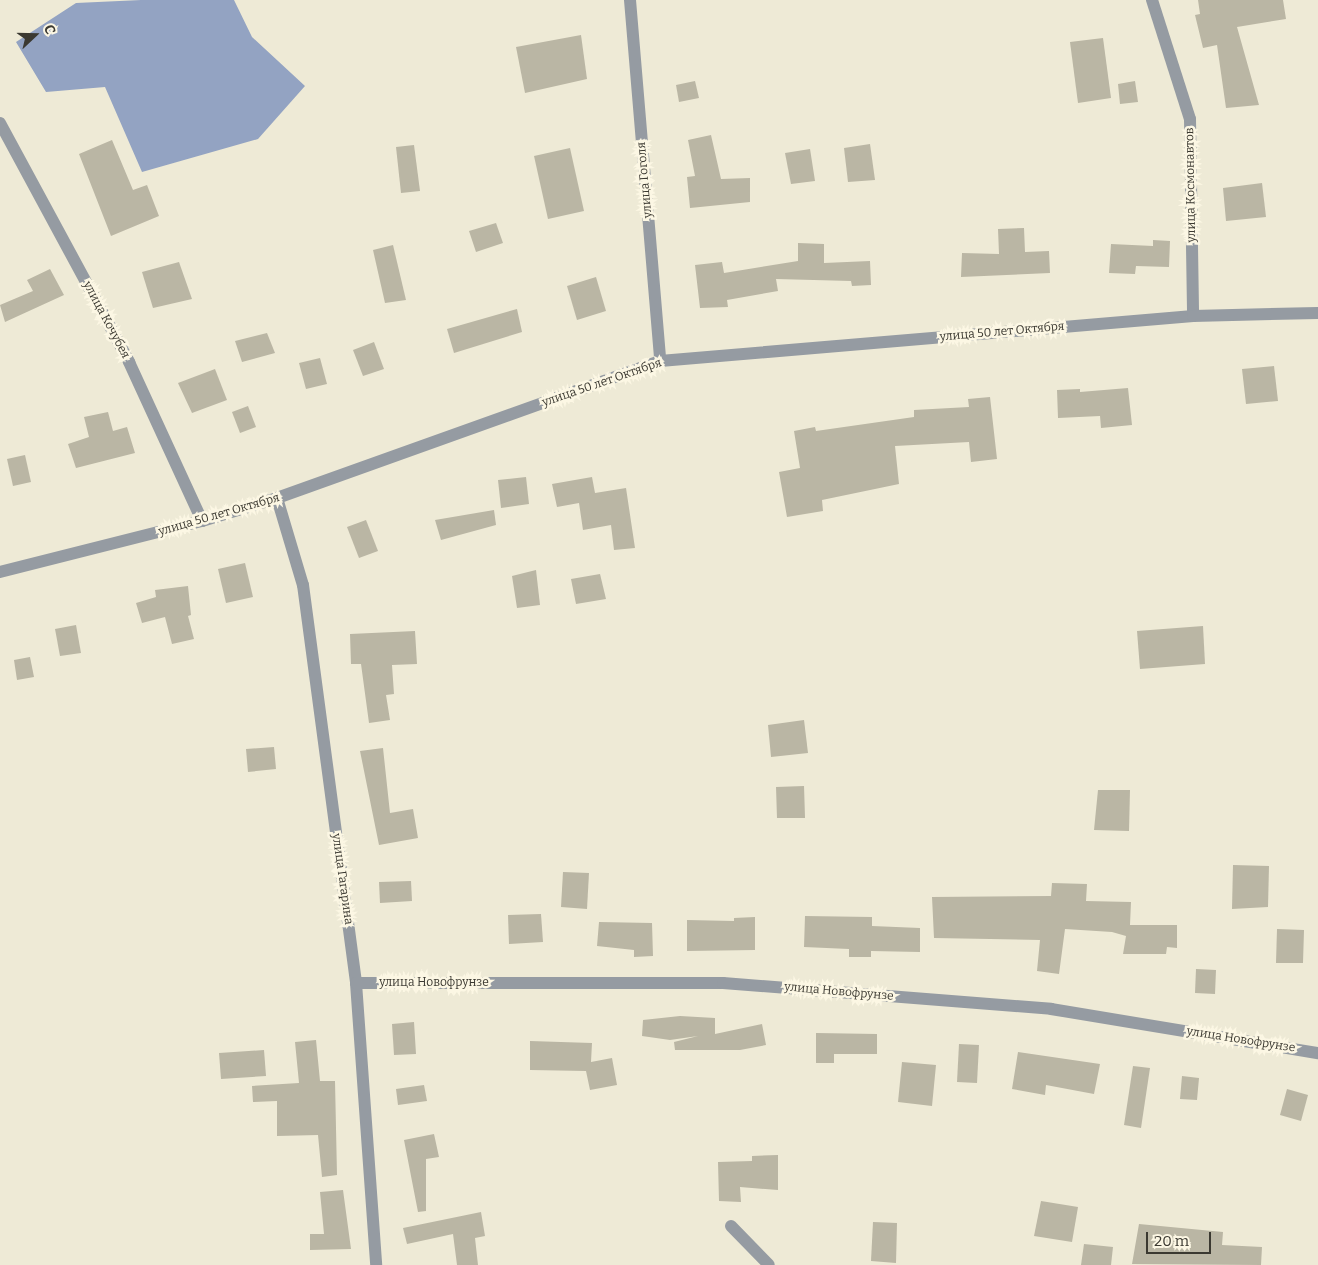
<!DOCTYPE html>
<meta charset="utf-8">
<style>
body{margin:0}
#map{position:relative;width:1318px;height:1265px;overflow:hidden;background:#eeead6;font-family:Bitter,serif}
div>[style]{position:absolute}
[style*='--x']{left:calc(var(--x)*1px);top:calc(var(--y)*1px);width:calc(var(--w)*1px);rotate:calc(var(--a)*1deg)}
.water>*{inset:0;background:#93a3c2}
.building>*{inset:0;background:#bab6a4}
.minor>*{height:12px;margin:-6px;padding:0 6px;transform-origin:6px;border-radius:6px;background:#959ba2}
span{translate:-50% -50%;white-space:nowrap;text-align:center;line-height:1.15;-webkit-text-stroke:5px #fcf7e4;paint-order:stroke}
.street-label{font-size:12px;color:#3b3931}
.north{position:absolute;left:10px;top:10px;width:50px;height:50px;-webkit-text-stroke:4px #fcf7e4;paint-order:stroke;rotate:69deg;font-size:14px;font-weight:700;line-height:20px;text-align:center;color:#3b3931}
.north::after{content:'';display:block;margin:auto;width:18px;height:22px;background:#3b3931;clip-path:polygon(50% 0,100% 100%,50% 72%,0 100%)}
.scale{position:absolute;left:1146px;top:1232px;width:65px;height:22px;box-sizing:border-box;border:2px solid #3b3931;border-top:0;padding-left:6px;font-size:15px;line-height:18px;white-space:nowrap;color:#3b3931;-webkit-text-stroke:4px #fcf7e4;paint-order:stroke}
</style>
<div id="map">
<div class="water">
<div style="clip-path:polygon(141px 0,234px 0,252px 37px,305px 86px,258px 139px,142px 172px,105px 87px,46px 92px,16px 42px,76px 3px)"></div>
</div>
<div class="building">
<div style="clip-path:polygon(1198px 0,1283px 0,1286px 19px,1237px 27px,1259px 105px,1226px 108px,1217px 45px,1203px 48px,1195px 15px,1200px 14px)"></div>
<div style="clip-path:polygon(581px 35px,587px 79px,525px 93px,516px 47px)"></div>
<div style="clip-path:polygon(1103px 38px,1111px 98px,1078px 103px,1070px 42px)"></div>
<div style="clip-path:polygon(695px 81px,699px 98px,679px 102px,676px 85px)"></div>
<div style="clip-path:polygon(1135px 81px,1138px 102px,1120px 104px,1118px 84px)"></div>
<div style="clip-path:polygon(711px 135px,721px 179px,750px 178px,750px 202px,690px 208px,687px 177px,695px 176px,688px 140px)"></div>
<div style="clip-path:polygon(112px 140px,133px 190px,147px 185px,159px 216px,111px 236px,79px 154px)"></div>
<div style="clip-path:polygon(870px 144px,875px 180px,848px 182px,844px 148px)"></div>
<div style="clip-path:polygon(414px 145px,420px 191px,401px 193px,396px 147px)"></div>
<div style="clip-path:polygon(570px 148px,584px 211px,548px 219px,534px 156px)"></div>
<div style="clip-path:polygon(810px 149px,815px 181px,791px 184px,785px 153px)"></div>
<div style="clip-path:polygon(1262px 183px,1266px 217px,1226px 221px,1223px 188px)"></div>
<div style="clip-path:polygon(496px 223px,503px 243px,476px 252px,469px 231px)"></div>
<div style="clip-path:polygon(1024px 228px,1025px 252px,1049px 251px,1050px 273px,961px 277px,962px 253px,999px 254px,998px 229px)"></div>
<div style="clip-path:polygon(1153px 240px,1170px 241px,1169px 267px,1136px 266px,1135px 274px,1109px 273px,1111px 244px,1153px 246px)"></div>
<div style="clip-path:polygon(798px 243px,824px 244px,824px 263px,870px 261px,871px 285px,852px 286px,851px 281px,776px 279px,778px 291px,727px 300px,728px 307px,700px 308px,695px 265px,722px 262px,724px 273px,798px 261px)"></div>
<div style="clip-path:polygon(393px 245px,406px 300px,385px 303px,373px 250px)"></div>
<div style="clip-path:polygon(179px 262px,192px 299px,153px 308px,142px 272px)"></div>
<div style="clip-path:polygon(50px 269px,64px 295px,5px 322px,0 305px,33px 291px,27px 280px)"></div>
<div style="clip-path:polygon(596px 277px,606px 311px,577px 320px,567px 286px)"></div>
<div style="clip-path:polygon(517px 309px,522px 332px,454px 353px,447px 329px)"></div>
<div style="clip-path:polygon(267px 333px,275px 353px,242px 362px,235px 341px)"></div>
<div style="clip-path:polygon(374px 342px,384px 369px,363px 376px,353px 350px)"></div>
<div style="clip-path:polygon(320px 358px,327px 384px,306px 389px,299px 363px)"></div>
<div style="clip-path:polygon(1274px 366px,1278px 401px,1246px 404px,1242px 369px)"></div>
<div style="clip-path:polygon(215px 369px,227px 400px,192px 413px,178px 383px)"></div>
<div style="clip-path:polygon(1128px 388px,1132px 425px,1101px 428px,1100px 416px,1058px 418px,1057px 390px,1080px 389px,1080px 392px)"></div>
<div style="clip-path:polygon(990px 397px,997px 459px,971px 462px,969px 442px,895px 446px,899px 484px,822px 500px,823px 511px,787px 517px,779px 472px,800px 468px,794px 431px,815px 427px,816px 431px,914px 417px,914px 410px,969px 407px,968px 399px)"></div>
<div style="clip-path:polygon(248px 406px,256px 427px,240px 433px,232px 412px)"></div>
<div style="clip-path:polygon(108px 412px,113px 431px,127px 427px,135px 453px,76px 468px,68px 444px,89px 437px,84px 417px)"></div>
<div style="clip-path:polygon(25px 455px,31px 482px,13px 486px,7px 459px)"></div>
<div style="clip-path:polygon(526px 477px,529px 504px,501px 508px,498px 480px)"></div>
<div style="clip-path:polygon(592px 477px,595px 493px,626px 488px,635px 548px,614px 550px,611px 525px,583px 530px,579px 503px,557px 507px,552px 484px)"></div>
<div style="clip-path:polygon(494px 510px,496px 525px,441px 540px,435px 520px)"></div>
<div style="clip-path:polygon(366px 520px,378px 551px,359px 558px,347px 527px)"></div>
<div style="clip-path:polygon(245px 563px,253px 597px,226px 603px,218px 569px)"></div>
<div style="clip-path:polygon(536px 570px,540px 605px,517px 608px,512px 576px)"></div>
<div style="clip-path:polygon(600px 574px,606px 599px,576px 604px,571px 579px)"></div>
<div style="clip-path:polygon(188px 586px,191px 615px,188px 616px,194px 639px,172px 644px,165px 617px,142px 623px,136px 603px,156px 597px,155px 590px)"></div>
<div style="clip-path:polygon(76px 625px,81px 653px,60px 656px,55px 629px)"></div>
<div style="clip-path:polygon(1203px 626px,1205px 664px,1140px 669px,1137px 631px)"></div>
<div style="clip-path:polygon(415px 631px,417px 664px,392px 665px,394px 694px,386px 695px,390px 720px,369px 723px,361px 664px,351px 664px,350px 634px)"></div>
<div style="clip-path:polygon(30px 657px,34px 677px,17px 680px,14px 660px)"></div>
<div style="clip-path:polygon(804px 720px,808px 753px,771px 757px,768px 725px)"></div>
<div style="clip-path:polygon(274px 747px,276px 769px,248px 772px,246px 749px)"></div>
<div style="clip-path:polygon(383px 748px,390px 813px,413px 809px,418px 838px,379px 845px,360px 751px)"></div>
<div style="clip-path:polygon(804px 786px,805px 818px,777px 818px,776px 787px)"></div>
<div style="clip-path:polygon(1098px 790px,1130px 790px,1129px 831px,1094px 830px)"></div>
<div style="clip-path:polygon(1233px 865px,1269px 866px,1268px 907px,1232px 909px)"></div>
<div style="clip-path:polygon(563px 872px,589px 873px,587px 909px,561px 907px)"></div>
<div style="clip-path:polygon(411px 881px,412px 901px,380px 903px,379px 882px)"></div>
<div style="clip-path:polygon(1052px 883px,1087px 884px,1086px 901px,1131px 902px,1130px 925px,1177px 925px,1177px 948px,1167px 947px,1166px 954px,1123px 954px,1126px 936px,1112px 932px,1065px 929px,1059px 974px,1037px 971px,1040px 940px,934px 938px,932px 897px,1051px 896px)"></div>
<div style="clip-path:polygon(541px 914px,543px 942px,509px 944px,508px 915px)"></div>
<div style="clip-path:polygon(805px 916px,872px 917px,872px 926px,920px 928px,920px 952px,871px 951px,871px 957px,849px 957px,849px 949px,804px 947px)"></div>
<div style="clip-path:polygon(755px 917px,755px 950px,687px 951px,687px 920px,734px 921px,734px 918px)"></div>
<div style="clip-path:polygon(599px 922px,652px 923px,653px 956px,634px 957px,634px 950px,597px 946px)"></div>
<div style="clip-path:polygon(1277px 929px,1304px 930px,1303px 963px,1276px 963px)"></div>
<div style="clip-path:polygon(1196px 969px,1216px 970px,1215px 994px,1195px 993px)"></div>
<div style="clip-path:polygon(680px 1016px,715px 1018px,715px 1034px,762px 1024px,766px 1045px,740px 1050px,675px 1050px,674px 1042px,698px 1036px,670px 1040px,642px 1036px,643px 1020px)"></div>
<div style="clip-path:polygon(414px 1022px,416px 1054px,394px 1055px,392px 1024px)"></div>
<div style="clip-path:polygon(816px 1033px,877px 1034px,877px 1054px,834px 1054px,834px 1063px,816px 1063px)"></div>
<div style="clip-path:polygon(316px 1040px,320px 1081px,335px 1081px,337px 1175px,322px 1177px,318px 1135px,277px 1136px,277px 1101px,253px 1102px,252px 1086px,299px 1083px,295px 1042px)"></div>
<div style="clip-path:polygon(530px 1041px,592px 1043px,591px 1062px,612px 1058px,617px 1085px,590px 1090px,586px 1071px,530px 1070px)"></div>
<div style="clip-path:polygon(959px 1044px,979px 1045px,977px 1083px,957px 1082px)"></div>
<div style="clip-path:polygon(264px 1050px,266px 1076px,221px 1079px,219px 1053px)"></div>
<div style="clip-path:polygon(1018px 1052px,1100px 1064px,1094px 1094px,1046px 1085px,1045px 1095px,1012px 1089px)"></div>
<div style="clip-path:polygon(902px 1062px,936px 1065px,932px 1106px,898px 1102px)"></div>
<div style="clip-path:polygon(1133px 1066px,1150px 1068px,1141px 1128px,1124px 1125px)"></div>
<div style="clip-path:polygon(1182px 1076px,1199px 1078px,1197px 1100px,1180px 1099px)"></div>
<div style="clip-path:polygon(424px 1085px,427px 1101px,398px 1105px,396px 1089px)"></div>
<div style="clip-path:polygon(1287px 1089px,1308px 1095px,1301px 1121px,1280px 1115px)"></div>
<div style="clip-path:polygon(434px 1134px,439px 1157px,426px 1159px,426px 1211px,418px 1212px,404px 1140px)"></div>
<div style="clip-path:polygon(778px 1155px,778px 1190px,740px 1187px,741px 1202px,719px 1201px,718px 1162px,752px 1161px,752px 1156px)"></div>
<div style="clip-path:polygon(343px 1190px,351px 1249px,310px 1250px,310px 1234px,324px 1234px,320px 1192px)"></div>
<div style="clip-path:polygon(1041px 1201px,1078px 1207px,1072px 1242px,1034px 1236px)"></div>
<div style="clip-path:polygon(481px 1212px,485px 1236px,475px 1238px,478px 1265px,457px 1265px,453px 1234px,407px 1244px,403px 1228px)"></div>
<div style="clip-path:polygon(873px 1222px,897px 1223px,896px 1263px,871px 1261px)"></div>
<div style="clip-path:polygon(1139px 1224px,1223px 1232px,1222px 1245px,1262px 1247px,1261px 1265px,1132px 1264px)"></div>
<div style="clip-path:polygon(1084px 1244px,1113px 1247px,1111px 1265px,1081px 1265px)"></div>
</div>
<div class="minor">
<div style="--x:630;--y:0;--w:362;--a:85.2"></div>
<div style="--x:1152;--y:0;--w:125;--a:72.3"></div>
<div style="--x:1190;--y:119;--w:197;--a:89.1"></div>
<div style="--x:0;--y:123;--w:272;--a:61.6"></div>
<div style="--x:129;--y:362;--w:175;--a:65.3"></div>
<div style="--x:277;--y:498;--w:91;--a:73.4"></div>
<div style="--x:303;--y:585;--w:402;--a:82.4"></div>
<div style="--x:356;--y:983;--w:283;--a:85.9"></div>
<div style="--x:0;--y:572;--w:208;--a:-14.2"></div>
<div style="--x:202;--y:521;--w:78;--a:-17"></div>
<div style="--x:277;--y:498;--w:407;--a:-19.7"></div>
<div style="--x:660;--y:361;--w:535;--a:-4.83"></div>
<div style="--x:1193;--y:316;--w:125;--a:-1.4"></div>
<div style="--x:356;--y:983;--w:367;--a:0"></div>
<div style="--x:723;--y:983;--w:329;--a:4.5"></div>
<div style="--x:1051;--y:1009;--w:271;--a:9.4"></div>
<div style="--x:731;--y:1226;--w:54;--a:45.7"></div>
</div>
<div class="street-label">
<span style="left:645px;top:180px;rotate:-95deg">улица Гоголя</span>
<span style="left:1191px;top:185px;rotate:-91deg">улица Космонавтов</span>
<span style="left:106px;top:320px;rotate:62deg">улица Кочубея</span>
<span style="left:1002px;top:332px;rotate:-5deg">улица 50 лет Октября</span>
<span style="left:602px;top:383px;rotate:-19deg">улица 50 лет Октября</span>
<span style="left:219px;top:515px;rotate:-16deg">улица 50 лет Октября</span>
<span style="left:342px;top:879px;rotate:82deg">улица Гагарина</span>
<span style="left:434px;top:983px">улица Новофрунзе</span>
<span style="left:839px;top:992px;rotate:5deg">улица Новофрунзе</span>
<span style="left:1241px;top:1040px;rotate:9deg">улица Новофрунзе</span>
</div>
<div class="north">С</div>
<div class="scale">20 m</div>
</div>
